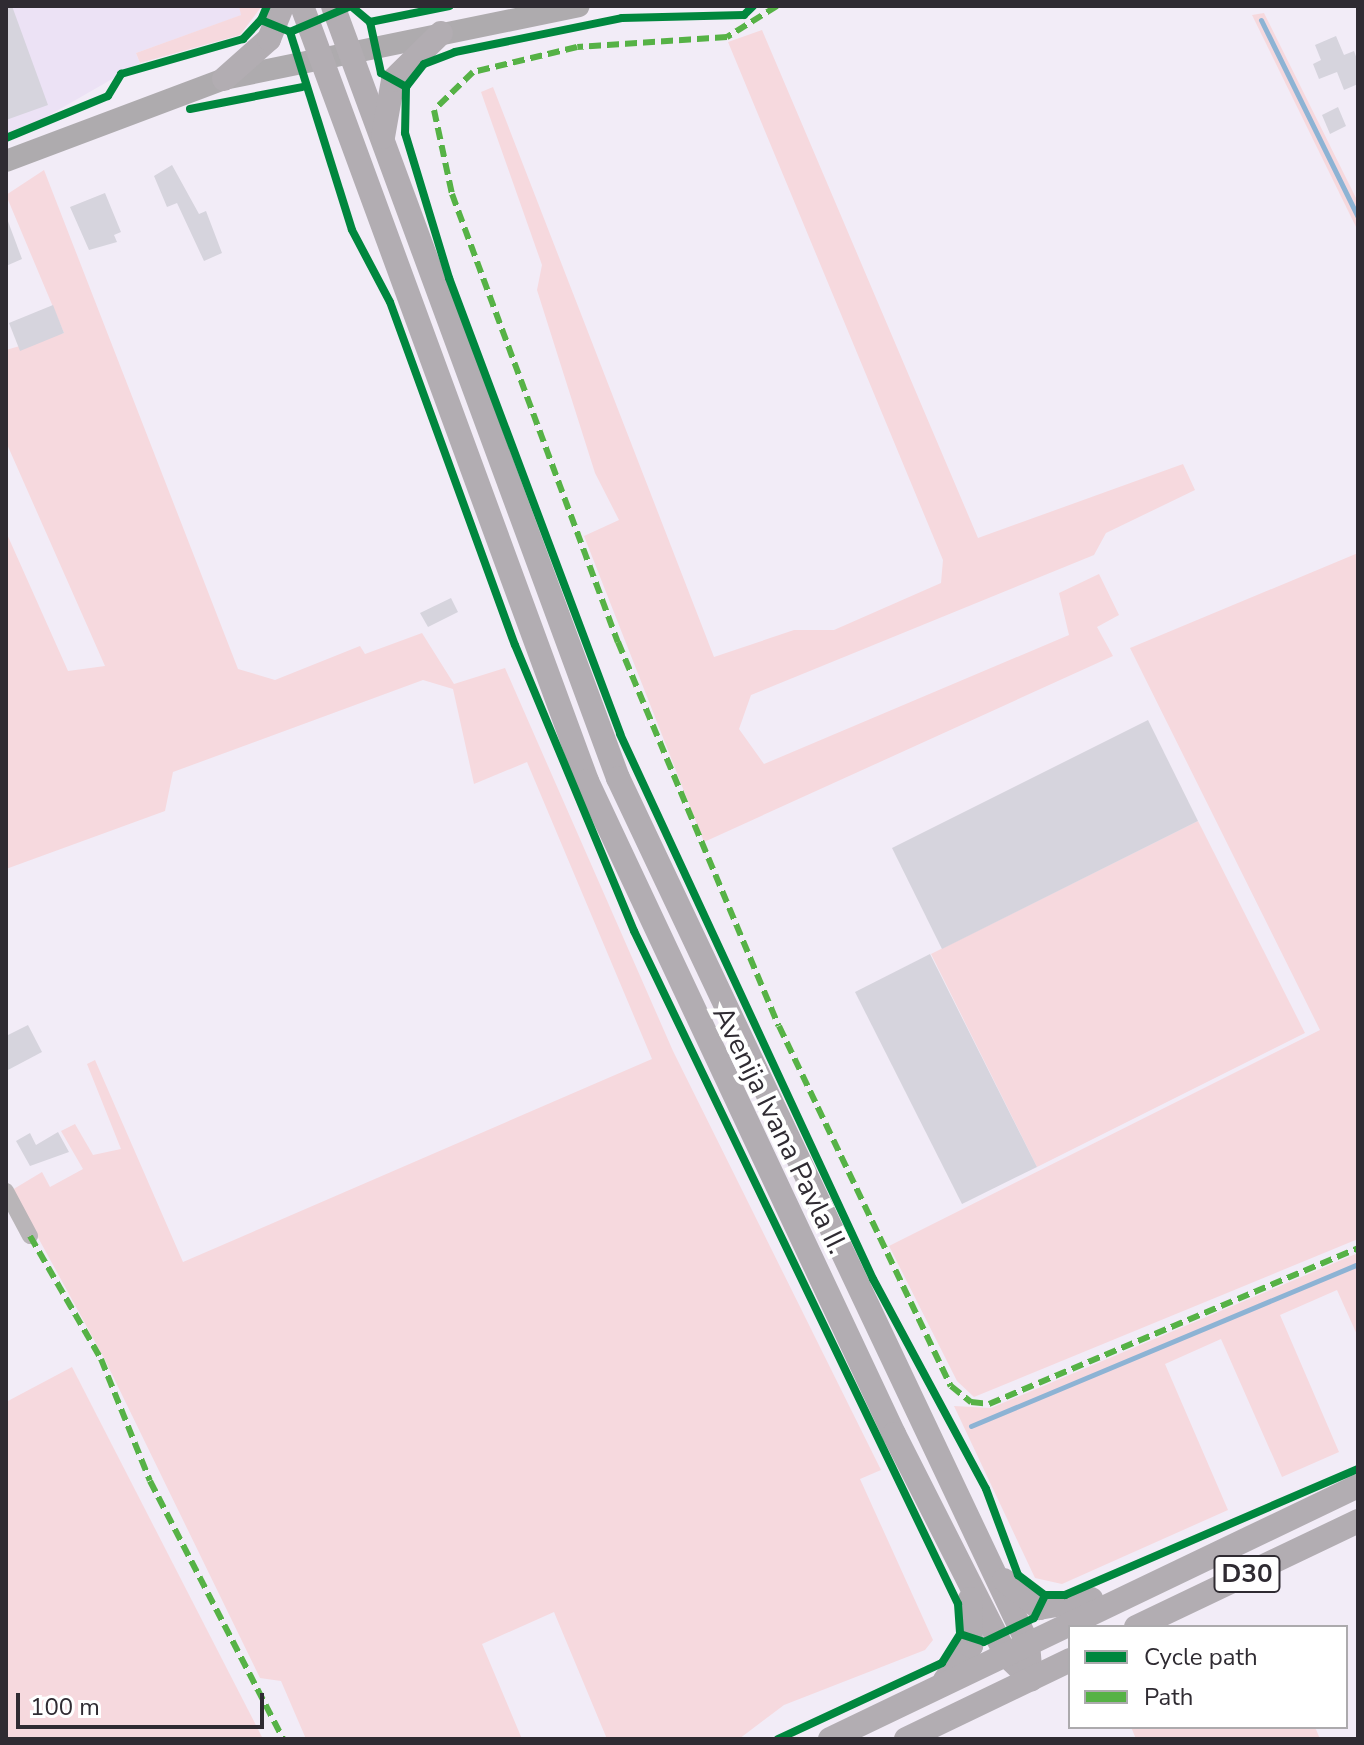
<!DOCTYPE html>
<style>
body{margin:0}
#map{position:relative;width:1364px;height:1745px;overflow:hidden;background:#f2ecf7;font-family:"Nunito Sans",sans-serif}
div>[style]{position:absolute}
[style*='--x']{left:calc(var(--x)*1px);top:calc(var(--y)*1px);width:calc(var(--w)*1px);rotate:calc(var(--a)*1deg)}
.built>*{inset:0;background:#ece2f5}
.green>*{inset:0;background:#f6d9de}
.stream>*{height:5px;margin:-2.5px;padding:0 2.5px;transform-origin:2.5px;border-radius:2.5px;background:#8db3d4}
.building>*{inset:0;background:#d6d4dd}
.street>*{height:16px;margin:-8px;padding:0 8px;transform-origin:8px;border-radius:8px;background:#b9b5b8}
.secondary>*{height:22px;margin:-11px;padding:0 11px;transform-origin:11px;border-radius:11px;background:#aeabae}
.primary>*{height:24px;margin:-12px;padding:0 12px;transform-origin:12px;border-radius:12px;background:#b2adb2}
.quiet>*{height:6px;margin-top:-3px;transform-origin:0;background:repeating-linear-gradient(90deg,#56b246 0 12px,transparent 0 18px)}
.cycleway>*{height:8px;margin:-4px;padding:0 4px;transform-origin:4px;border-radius:4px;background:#00873e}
span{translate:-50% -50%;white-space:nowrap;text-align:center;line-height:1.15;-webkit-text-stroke:8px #fff;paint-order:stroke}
.shield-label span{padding:2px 6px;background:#fff;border:2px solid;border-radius:6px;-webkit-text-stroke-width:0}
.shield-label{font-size:26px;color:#2f2b32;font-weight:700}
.street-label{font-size:28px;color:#2f2b32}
.frame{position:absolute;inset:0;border:8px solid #2f2b32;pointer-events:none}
.legend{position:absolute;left:1068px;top:1625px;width:280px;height:104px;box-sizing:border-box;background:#fff;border:2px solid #acaaad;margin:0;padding:10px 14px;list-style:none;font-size:24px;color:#2f2b32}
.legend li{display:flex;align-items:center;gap:16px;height:40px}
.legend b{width:40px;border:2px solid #acaaad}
.scale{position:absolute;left:16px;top:1693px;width:248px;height:36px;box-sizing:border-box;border:4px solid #2f2b32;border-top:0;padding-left:10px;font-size:24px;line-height:28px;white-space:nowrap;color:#2f2b32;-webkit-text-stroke:6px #fff;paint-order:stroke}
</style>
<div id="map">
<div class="built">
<div style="clip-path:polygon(6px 6px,239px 6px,242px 15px,136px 53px,140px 63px,6px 140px)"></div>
</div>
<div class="green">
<div style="clip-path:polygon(239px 6px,262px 6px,240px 35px,140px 63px,136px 53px,241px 15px)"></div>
<div style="clip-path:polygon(1264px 13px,1358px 202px,1358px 231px,1252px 15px)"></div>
<div style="clip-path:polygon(762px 30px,978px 538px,1183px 464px,1195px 490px,1106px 533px,1094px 555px,751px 695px,739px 729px,764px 764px,1069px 635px,1059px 593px,1099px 574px,1119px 615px,1097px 627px,1113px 656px,704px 842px,584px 536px,619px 520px,595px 473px,537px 290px,542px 265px,481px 92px,493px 87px,714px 657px,794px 630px,834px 630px,941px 583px,943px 560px,728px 42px)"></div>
<div style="clip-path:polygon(44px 170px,238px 669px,275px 680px,360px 646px,365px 654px,422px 633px,454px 684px,505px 668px,673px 1051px,881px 1470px,860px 1479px,933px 1640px,925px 1650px,784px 1705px,739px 1739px,607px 1739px,554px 1612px,482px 1644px,522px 1739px,306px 1739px,281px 1681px,260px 1678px,105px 1360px,12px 1190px,42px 1172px,50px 1187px,83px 1169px,61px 1131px,75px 1124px,93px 1155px,121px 1149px,87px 1064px,95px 1060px,183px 1262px,652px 1059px,527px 762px,474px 784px,453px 689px,423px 680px,173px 772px,165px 811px,6px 869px,6px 532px,68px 671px,105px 666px,6px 442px,6px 350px,64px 333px,6px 195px)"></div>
<div style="clip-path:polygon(1358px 553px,1358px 1239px,974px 1397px,957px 1381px,889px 1246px,1320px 1030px,1130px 648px)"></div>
<div style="clip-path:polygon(1198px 821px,1305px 1033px,1037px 1167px,931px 954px)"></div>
<div style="clip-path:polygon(1358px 1253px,1358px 1337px,1337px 1290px,1280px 1315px,1339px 1452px,1282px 1477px,1221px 1339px,1165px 1364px,1228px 1510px,1062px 1584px,1035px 1578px,954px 1406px,991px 1408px)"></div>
<div style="clip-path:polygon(72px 1367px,263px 1739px,6px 1739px,6px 1402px)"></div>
<div style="clip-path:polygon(1131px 1727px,1315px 1727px,1320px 1739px,1136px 1739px)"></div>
</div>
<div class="stream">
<div style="--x:1261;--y:20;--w:220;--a:63.8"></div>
<div style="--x:971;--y:1426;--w:420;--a:-22.7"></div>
</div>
<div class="building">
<div style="clip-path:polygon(6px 6px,12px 6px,48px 105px,6px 120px)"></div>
<div style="clip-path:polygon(1336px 36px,1344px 55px,1354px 51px,1358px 62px,1358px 84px,1344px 90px,1337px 72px,1319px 79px,1313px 64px,1321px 60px,1315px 45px)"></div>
<div style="clip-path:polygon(1338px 107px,1346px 126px,1330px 134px,1322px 115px)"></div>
<div style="clip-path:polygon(172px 165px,199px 214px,206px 211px,222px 253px,204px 261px,177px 203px,167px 207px,154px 176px)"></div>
<div style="clip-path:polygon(105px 193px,121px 232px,114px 235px,117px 242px,89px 250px,70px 207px)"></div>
<div style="clip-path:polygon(6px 216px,22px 259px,6px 266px)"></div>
<div style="clip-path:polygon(53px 305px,64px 333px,20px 351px,9px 323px)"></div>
<div style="clip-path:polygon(451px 598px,458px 612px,428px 627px,420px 613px)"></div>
<div style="clip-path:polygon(1148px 720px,1198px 821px,942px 949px,892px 848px)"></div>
<div style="clip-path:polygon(930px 954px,1037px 1167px,962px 1204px,855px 992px)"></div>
<div style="clip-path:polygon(28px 1025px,42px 1052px,6px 1071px,6px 1036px)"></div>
<div style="clip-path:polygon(58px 1132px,69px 1152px,30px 1166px,16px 1141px,30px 1133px,36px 1145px)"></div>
</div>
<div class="street">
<div style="--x:6;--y:1191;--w:51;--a:61.9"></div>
</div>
<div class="secondary">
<div style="--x:6;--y:161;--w:233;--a:-20.6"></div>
<div style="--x:224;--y:79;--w:362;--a:-11.6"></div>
</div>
<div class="primary">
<div style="--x:302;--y:6;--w:826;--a:69.81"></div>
<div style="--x:587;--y:781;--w:722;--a:64.82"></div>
<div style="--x:894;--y:1434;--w:248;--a:63.1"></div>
<div style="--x:1006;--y:1655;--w:35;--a:44"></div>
<div style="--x:333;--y:6;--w:823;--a:69.74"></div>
<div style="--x:618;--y:778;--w:958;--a:64.67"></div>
<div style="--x:1028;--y:1644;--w:35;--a:85"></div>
<div style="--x:224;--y:79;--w:60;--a:-41.6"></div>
<div style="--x:269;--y:39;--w:35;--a:-68"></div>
<div style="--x:383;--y:137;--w:58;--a:-80"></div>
<div style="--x:393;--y:80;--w:67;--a:-44.4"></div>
<div style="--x:1004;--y:1580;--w:45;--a:38.7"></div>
<div style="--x:1039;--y:1608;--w:53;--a:-9.8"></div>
<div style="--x:1136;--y:1627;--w:246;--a:-25.5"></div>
<div style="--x:945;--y:1680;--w:43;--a:-52.6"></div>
<div style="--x:971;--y:1646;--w:47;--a:-91.2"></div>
<div style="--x:830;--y:1739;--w:585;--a:-25.6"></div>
<div style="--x:906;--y:1739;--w:182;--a:-25.7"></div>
</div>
<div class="quiet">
<div style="--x:777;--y:6;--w:59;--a:148.2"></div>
<div style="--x:727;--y:37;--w:150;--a:176.2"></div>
<div style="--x:577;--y:47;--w:107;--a:166.5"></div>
<div style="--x:473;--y:72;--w:54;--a:135.7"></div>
<div style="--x:434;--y:110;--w:86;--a:77.9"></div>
<div style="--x:452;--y:194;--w:478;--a:69.7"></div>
<div style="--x:618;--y:642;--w:416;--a:67.3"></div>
<div style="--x:779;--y:1026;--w:399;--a:64.5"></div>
<div style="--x:951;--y:1386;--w:26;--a:39"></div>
<div style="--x:971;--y:1402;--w:18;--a:6"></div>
<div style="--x:989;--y:1404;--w:401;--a:-22.9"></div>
<div style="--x:30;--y:1236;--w:142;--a:60"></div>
<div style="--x:101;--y:1359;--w:131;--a:68.1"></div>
<div style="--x:150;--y:1481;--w:290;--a:62.7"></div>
</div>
<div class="cycleway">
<div style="--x:267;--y:6;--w:15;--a:113"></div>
<div style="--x:261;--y:20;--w:31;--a:22"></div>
<div style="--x:290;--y:32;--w:207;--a:72.6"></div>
<div style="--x:352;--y:230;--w:81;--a:62.2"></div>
<div style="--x:390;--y:302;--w:365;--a:70"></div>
<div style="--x:515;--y:645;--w:310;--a:67.4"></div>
<div style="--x:634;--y:931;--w:747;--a:64.29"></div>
<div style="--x:958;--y:1604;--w:30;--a:86"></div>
<div style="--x:960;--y:1634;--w:34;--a:122"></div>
<div style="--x:942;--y:1663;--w:181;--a:155.1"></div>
<div style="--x:370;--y:22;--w:52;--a:77.8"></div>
<div style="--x:381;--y:73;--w:29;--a:29"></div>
<div style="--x:406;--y:87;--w:46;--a:91.2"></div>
<div style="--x:405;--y:133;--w:152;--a:73.1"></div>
<div style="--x:449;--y:278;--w:487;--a:69.4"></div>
<div style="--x:620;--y:734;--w:601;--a:65.1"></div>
<div style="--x:873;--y:1279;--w:238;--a:61.7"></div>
<div style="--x:986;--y:1489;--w:92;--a:69.6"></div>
<div style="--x:1018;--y:1575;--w:34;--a:37"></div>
<div style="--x:1045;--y:1595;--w:20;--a:0"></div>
<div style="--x:1065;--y:1595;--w:319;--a:-23.3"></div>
<div style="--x:290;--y:32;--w:66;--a:-23.1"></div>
<div style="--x:351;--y:6;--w:25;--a:40"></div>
<div style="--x:370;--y:22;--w:81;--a:-11.4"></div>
<div style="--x:406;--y:87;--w:29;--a:-52"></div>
<div style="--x:424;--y:64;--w:33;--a:-21"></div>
<div style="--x:455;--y:52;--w:170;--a:-11.5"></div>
<div style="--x:622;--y:18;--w:122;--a:-1.4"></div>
<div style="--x:744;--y:15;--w:13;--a:-45"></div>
<div style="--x:190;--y:109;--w:114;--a:-11.1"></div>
<div style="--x:6;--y:138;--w:110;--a:-22.4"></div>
<div style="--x:108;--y:96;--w:26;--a:-59"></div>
<div style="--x:121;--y:74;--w:127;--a:-16"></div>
<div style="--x:243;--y:39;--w:26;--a:-47"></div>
<div style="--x:960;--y:1634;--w:25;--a:18"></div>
<div style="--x:984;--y:1642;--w:55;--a:-25.6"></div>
<div style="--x:1034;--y:1618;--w:25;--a:-64"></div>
</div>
<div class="shield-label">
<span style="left:1247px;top:1574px">D30</span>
</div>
<div class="street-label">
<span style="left:780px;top:1130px;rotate:64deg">Avenija Ivana Pavla II.</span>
</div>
<div class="frame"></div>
<ul class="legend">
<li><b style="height:10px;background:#00873e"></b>Cycle path</li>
<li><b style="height:10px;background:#56b246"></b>Path</li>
</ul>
<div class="scale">100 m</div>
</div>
